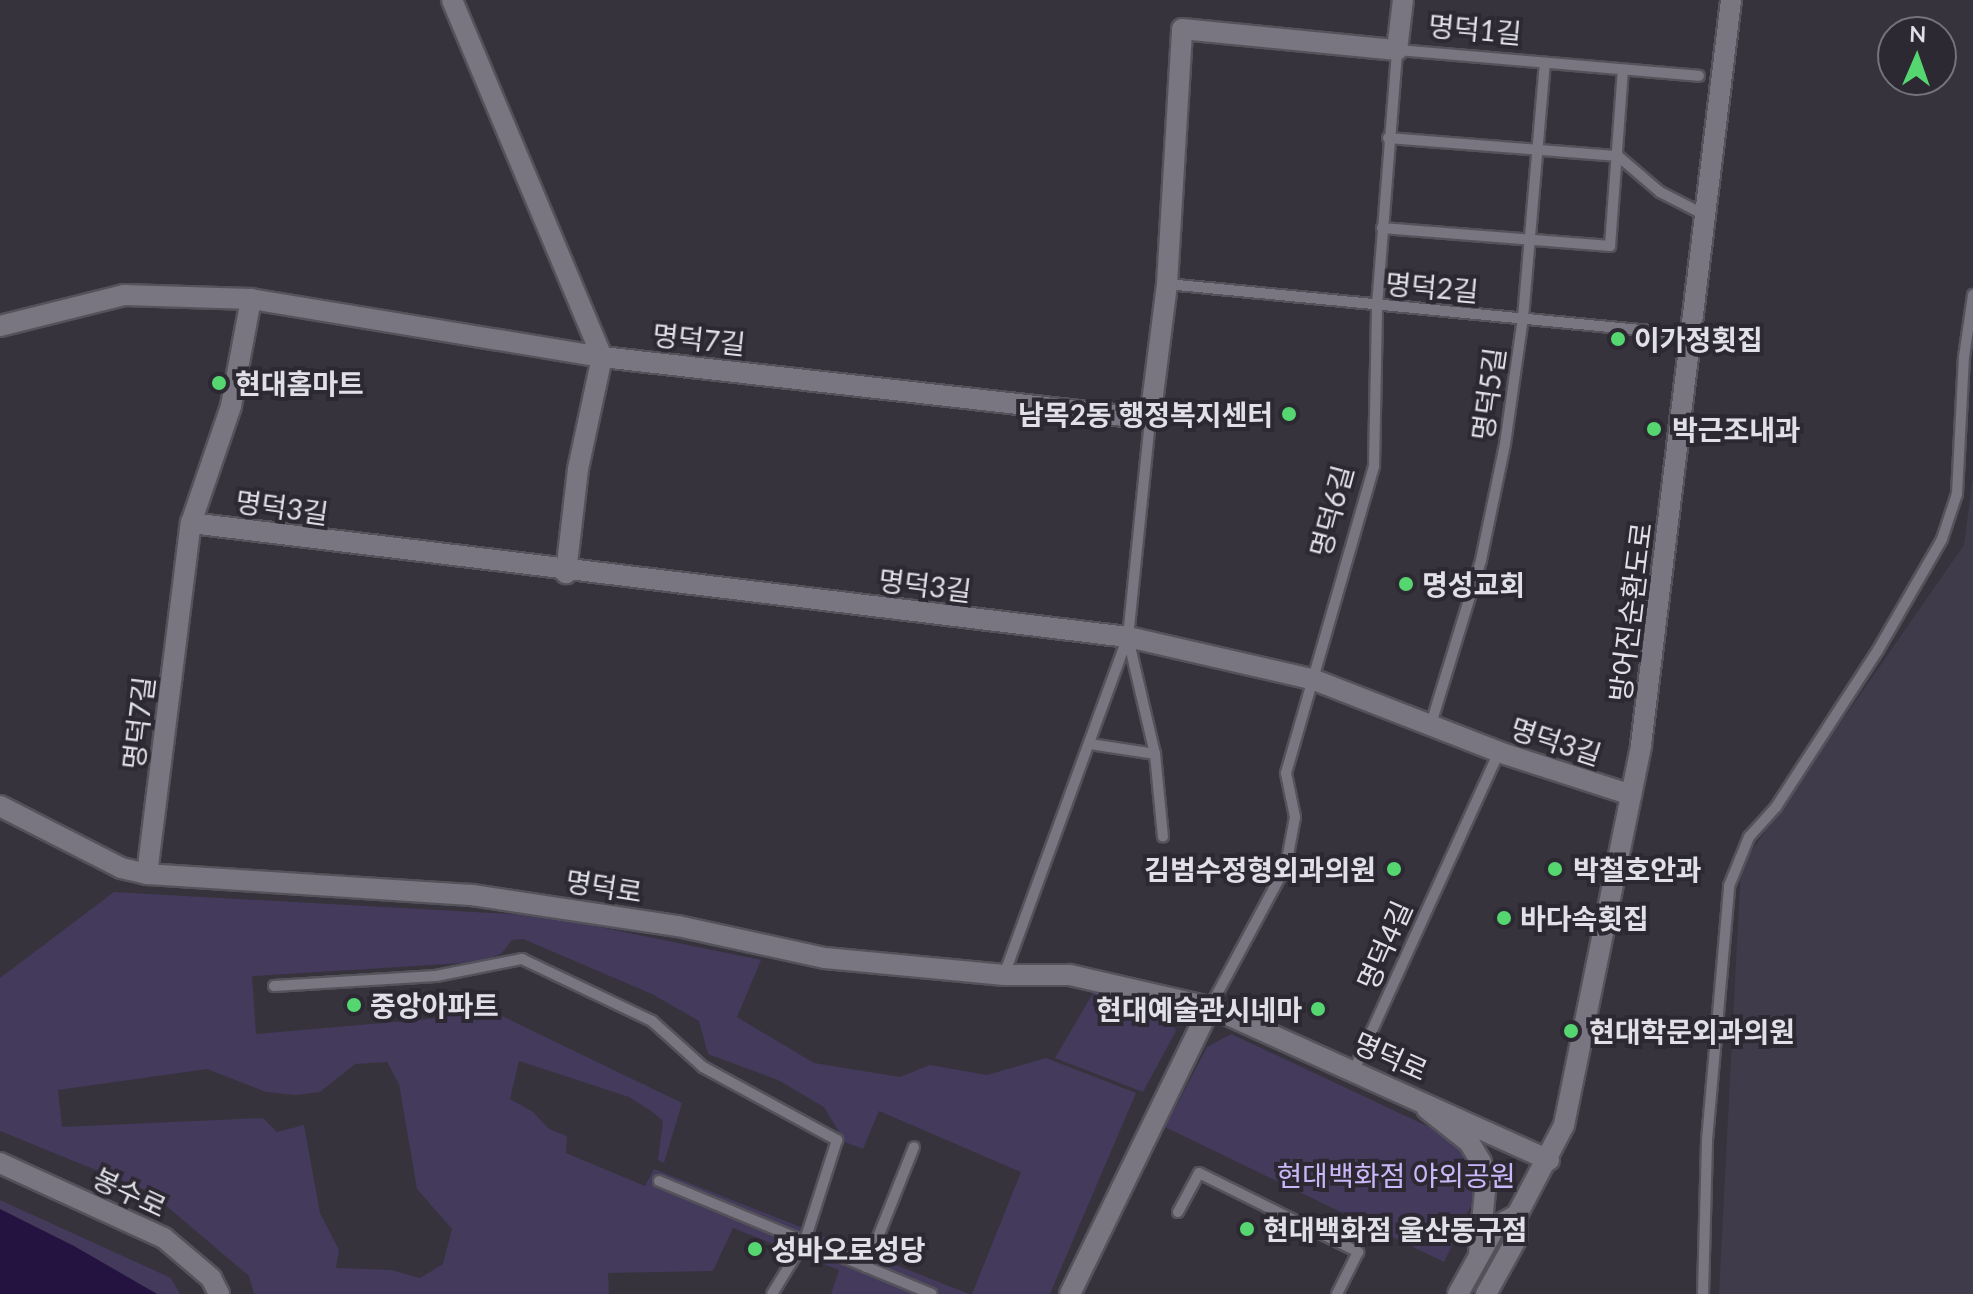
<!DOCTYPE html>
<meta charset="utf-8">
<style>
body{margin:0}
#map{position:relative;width:1973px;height:1294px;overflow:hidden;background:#36333d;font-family:Lato,"Noto Sans KR",sans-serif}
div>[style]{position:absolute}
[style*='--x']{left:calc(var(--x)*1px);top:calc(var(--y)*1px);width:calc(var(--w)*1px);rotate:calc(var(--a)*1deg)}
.built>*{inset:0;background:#403b4b}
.green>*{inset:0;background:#443a5b}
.water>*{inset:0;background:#241241}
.roads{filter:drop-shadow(2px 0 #54525a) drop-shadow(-2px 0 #54525a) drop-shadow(0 2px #54525a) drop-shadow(0 -2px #54525a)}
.lane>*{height:10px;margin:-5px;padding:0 5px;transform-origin:5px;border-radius:5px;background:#797681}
.street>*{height:20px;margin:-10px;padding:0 10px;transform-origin:10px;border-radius:10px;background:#797681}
.secondary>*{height:20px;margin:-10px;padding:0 10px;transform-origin:10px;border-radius:10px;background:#797681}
.dots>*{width:22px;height:22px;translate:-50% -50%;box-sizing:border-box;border:4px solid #2c2932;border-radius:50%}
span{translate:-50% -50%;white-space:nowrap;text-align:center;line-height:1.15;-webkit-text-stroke:8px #2c2932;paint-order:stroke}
.street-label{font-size:28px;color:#e1e0e6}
.poi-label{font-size:28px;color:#e1e0e6;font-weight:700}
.left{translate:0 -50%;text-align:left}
.right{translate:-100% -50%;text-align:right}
.park-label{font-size:28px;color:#cab7f8}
.north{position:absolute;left:1877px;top:16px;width:80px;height:80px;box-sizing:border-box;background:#2c2932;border:2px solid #74727a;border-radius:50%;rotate:2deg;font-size:22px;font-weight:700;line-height:32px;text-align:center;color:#e1e0e6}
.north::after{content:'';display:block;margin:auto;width:28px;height:36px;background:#56d671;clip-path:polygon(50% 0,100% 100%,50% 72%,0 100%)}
</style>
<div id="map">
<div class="built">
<div style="clip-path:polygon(1973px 477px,1973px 1294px,1719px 1294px,1741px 866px,1964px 545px)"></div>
</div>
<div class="green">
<div style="clip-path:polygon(evenodd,114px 892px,546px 916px,761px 960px,737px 1017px,814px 1063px,900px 1077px,930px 1065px,987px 1075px,1046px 1058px,1136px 1093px,1050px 1294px,972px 1294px,1021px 1172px,879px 1111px,863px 1149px,845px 1142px,824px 1107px,778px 1080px,708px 1054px,699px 1021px,652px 994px,523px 939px,512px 940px,501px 954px,480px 962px,252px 976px,256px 1034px,440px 1018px,477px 1004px,682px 1103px,664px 1163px,658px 1160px,663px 1121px,651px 1111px,629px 1097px,519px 1061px,510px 1099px,533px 1112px,549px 1129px,567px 1136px,566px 1153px,645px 1186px,654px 1169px,969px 1294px,831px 1294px,839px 1270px,733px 1228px,713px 1271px,608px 1273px,609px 1294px,254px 1294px,249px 1276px,150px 1192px,0 1131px,0 978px,114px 892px,387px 1062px,399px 1084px,417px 1189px,452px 1229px,443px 1264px,420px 1278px,391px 1270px,336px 1268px,339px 1250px,320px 1213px,304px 1125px,277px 1132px,263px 1118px,62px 1127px,58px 1090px,207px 1069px,266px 1092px,295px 1095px,320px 1092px,355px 1064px,387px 1062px)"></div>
<div style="clip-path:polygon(1096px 988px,1165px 1003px,1176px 1031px,1143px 1092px,1055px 1058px)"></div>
<div style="clip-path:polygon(1231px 1034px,1461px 1142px,1476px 1179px,1472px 1204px,1444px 1262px,1165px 1127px,1207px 1047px)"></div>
<div style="clip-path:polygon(0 1200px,171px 1278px,180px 1294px,157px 1294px,0 1209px)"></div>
</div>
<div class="water">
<div style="clip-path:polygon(0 1209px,74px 1246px,157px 1294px,0 1294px)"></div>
</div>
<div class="roads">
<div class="lane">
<div style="--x:1388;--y:138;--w:231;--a:4.5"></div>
<div style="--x:1618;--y:156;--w:55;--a:40.6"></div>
<div style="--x:1660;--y:192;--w:51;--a:27.1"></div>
<div style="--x:1382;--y:228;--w:229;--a:4.5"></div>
<div style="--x:1610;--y:246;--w:176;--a:-85.8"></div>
<div style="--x:1167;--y:284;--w:527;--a:5.55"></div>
<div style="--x:1128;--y:638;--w:119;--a:76.9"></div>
<div style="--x:1155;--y:754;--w:83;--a:84.5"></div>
<div style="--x:1431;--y:724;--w:171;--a:-73"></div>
<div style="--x:1481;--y:560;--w:118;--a:-78.3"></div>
<div style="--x:1505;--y:444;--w:127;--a:-81.9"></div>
<div style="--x:1523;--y:318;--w:256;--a:-85.1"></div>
<div style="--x:1090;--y:744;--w:66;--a:8.7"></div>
<div style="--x:1004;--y:975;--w:360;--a:-69.9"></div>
<div style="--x:1128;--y:637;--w:219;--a:-84.2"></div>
<div style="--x:274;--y:986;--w:162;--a:-3.5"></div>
<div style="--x:436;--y:976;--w:88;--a:-11.2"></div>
<div style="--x:522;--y:959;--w:144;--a:25.5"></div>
<div style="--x:652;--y:1021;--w:69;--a:42"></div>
<div style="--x:703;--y:1067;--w:153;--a:28.6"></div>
<div style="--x:837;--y:1140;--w:105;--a:107.7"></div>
<div style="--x:805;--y:1240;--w:63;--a:121.4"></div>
<div style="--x:1210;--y:1007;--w:160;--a:-61.7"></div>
<div style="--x:1286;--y:866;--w:50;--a:-79.6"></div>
<div style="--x:1295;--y:817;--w:45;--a:-101.6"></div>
<div style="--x:1286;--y:773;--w:319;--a:-74"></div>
<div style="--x:1374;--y:466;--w:160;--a:-88.9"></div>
<div style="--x:1377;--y:306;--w:257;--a:-85.5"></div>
<div style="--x:1397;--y:50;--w:303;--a:4.9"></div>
<div style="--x:1354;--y:1070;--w:349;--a:-65.5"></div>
<div style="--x:659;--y:1181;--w:295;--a:22.5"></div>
<div style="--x:1178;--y:1212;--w:44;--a:-61.7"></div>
<div style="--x:1199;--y:1173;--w:178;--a:26.4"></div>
<div style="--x:1358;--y:1252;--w:47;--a:116.6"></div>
<div style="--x:866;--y:1267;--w:129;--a:-68.2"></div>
<div style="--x:1703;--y:1294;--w:154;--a:-88.5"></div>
<div style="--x:1707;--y:1140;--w:255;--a:-85"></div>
<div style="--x:1729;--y:886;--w:53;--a:-67.8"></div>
<div style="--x:1749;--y:837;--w:40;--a:-48"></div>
<div style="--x:1776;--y:807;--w:187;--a:-57"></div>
<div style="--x:1878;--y:650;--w:128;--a:-60"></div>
<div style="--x:1942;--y:539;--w:47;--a:-71.6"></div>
<div style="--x:1957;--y:494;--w:137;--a:-87.1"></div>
<div style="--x:1964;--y:357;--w:63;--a:-81.7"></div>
</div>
<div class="street">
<div style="--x:452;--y:0;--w:387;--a:67.2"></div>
<div style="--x:602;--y:357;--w:115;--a:102.1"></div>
<div style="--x:578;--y:469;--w:105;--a:96.6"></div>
<div style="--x:0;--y:326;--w:128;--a:-14"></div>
<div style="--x:124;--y:295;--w:127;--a:1.8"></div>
<div style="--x:251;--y:299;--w:356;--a:9.4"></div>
<div style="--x:602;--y:357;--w:551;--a:6.45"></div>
<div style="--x:1150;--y:419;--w:136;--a:-82.8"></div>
<div style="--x:1167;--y:284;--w:255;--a:-86.6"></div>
<div style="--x:1182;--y:29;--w:216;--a:5.6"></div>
<div style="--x:1397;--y:50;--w:50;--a:-83.2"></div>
<div style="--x:191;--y:523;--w:944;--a:6.94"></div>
<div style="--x:1128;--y:637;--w:189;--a:12.9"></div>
<div style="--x:1312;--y:679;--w:201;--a:21.3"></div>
<div style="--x:1499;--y:752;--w:139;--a:18"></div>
<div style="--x:147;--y:874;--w:354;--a:-82.9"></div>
<div style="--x:191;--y:523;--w:124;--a:-71.1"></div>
<div style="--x:231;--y:406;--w:109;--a:-79.4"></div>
<div style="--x:1070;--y:1294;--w:319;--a:-64"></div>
</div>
<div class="secondary">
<div style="--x:0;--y:806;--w:136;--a:27.1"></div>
<div style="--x:121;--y:868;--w:27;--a:13"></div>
<div style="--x:147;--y:874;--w:326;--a:3.7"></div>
<div style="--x:472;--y:895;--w:208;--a:8.6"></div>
<div style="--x:678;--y:926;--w:150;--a:12.3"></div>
<div style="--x:825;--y:958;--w:180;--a:5.4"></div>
<div style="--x:1004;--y:975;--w:66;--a:0"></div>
<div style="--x:1070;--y:975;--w:144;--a:12.9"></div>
<div style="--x:1210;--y:1007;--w:372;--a:24.3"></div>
<div style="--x:1427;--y:1109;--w:53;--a:38.2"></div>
<div style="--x:1469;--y:1142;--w:23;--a:59"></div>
<div style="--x:1481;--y:1162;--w:29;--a:82"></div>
<div style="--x:1485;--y:1191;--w:64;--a:95.4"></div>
<div style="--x:0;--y:1163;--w:180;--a:24.6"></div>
<div style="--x:164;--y:1238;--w:62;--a:40.4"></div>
<div style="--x:211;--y:1278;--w:18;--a:63"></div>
<div style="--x:1458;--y:1294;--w:77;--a:-61.1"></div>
<div style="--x:1495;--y:1227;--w:25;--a:-29"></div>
<div style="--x:1486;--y:1294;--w:64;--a:-61"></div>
<div style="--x:1517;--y:1238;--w:23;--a:-90"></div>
<div style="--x:1517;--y:1215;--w:102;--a:-62.4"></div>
<div style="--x:1564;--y:1125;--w:388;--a:-78.5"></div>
<div style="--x:1641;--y:745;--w:750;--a:-83.11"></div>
</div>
</div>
<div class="dots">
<div style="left:1618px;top:339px;background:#56d671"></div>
<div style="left:219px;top:383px;background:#56d671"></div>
<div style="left:1289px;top:414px;background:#56d671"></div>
<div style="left:1654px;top:429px;background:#56d671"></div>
<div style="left:1406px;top:584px;background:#56d671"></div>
<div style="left:1394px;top:869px;background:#56d671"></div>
<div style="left:1555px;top:869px;background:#56d671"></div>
<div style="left:1504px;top:918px;background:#56d671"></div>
<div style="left:354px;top:1005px;background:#56d671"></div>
<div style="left:1318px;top:1009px;background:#56d671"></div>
<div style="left:1571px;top:1031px;background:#56d671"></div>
<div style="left:1247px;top:1229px;background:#56d671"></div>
<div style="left:755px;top:1249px;background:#56d671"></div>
</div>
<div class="street-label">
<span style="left:1475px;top:29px;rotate:5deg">명덕1길</span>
<span style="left:1432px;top:287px;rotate:5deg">명덕2길</span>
<span style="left:699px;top:339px;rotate:6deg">명덕7길</span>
<span style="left:1488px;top:394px;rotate:-82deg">명덕5길</span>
<span style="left:282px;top:507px;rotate:8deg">명덕3길</span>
<span style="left:1331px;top:511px;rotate:-75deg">명덕6길</span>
<span style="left:925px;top:585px;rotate:7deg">명덕3길</span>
<span style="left:1630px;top:612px;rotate:-83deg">방어진순환도로</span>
<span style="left:138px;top:723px;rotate:-83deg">명덕7길</span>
<span style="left:1556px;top:741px;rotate:18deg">명덕3길</span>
<span style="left:604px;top:886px;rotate:9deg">명덕로</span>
<span style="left:1384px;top:945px;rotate:-66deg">명덕4길</span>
<span style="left:1391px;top:1056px;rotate:24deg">명덕로</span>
<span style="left:130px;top:1192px;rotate:25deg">봉수로</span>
</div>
<div class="poi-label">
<span class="left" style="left:1634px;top:339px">이가정횟집</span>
<span class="left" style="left:235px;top:383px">현대홈마트</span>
<span class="right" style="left:1273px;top:414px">남목2동 행정복지센터</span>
<span class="left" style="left:1672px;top:429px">박근조내과</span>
<span class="left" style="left:1422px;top:584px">명성교회</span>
<span class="right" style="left:1376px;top:869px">김범수정형외과의원</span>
<span class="left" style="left:1573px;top:869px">박철호안과</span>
<span class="left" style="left:1520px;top:918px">바다속횟집</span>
<span class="left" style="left:370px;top:1005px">중앙아파트</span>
<span class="right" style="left:1302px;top:1009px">현대예술관시네마</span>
<span class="left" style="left:1589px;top:1031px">현대학문외과의원</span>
<span class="left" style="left:1263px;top:1229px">현대백화점 울산동구점</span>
<span class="left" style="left:771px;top:1249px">성바오로성당</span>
</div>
<div class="park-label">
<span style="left:1396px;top:1175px">현대백화점 야외공원</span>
</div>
<div class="north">N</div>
</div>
